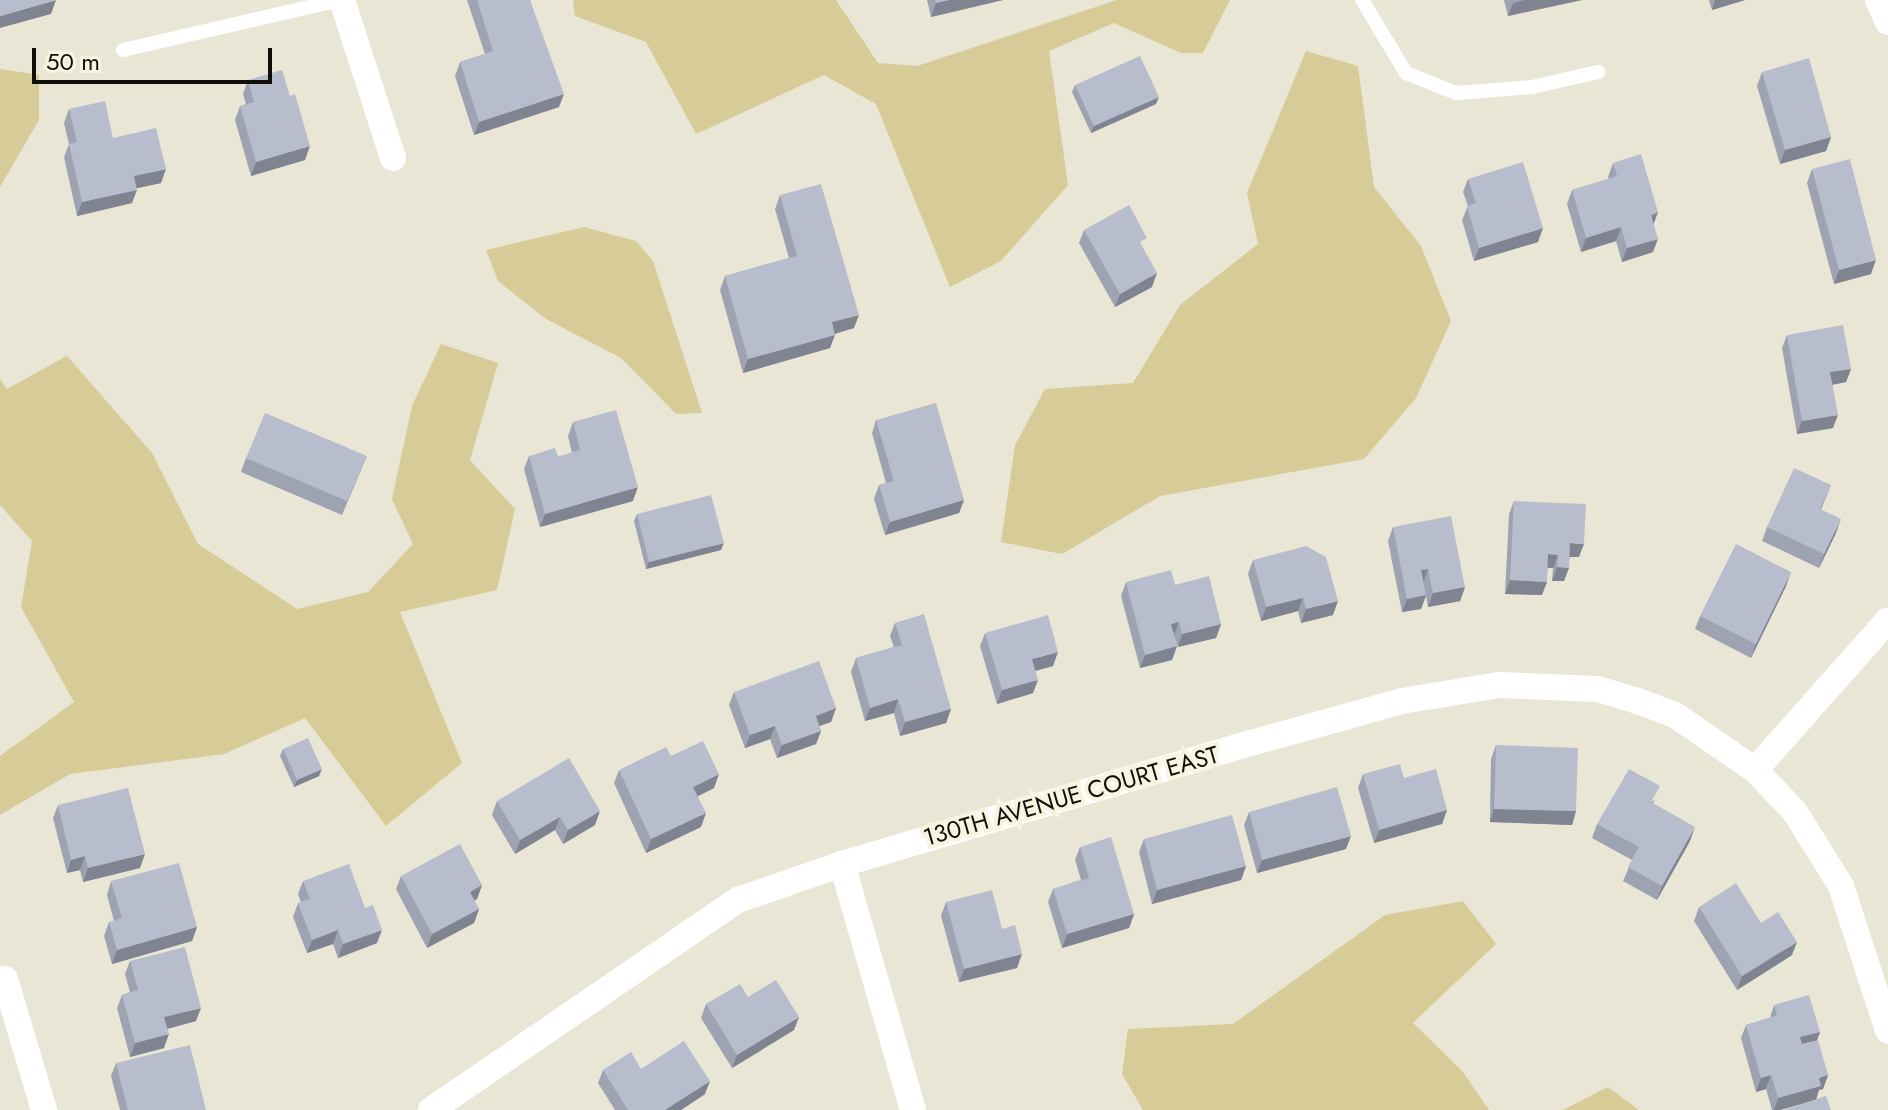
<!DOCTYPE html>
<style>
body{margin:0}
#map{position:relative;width:1888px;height:1110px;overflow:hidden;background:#eae6d5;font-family:Jost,sans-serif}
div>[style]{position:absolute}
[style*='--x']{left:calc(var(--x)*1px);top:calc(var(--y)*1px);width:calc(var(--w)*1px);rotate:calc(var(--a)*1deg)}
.green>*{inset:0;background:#d7cb97}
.lane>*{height:14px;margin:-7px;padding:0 7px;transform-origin:7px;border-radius:7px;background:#fff}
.street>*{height:26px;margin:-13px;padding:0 13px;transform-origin:13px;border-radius:13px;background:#fff}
.wall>*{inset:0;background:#9da3b0}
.shaded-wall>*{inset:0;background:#808490}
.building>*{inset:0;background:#b7bdcd}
span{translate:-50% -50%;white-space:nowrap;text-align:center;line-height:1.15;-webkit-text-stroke:8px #f8f4e2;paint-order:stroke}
.street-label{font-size:24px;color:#100f09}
.scale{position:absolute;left:32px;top:48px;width:240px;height:36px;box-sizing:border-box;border:4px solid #100f09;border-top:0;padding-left:10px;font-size:24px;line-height:28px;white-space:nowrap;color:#100f09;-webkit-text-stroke:6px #f8f4e2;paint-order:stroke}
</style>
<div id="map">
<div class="green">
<div style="clip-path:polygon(573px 0,836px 0,878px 63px,917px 66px,1117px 0,1230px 0,1203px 53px,1181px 53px,1114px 23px,1049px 51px,1068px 185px,1001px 261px,950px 287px,876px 104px,824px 75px,696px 134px,646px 42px,575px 16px)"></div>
<div style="clip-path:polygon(1306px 51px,1358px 66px,1374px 187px,1421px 246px,1451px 321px,1416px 398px,1364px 459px,1160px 496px,1062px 554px,1001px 542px,1015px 445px,1045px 389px,1133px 383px,1180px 305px,1258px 244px,1247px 193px)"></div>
<div style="clip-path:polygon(0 69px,39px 75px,39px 120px,0 187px)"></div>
<div style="clip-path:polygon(584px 227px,636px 241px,653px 261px,702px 413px,676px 414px,621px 358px,546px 319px,498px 281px,486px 250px)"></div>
<div style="clip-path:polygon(441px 344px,498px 363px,470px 460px,515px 509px,497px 590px,400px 612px,462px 763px,386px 826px,305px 718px,224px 754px,70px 774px,0 815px,0 756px,74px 702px,21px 607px,32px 541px,0 505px,0 379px,7px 389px,67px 356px,152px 453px,198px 544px,297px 609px,368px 592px,413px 544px,392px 499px,412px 406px)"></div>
<div style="clip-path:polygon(1463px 901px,1496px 944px,1413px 1023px,1463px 1072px,1489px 1110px,1143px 1110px,1122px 1074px,1128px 1029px,1233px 1024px,1385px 915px)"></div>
<div style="clip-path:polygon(1608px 1087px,1639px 1110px,1563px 1110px)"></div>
</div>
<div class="lane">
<div style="--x:1362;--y:0;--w:85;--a:58.9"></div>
<div style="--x:1406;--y:73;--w:54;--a:21.8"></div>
<div style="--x:1456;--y:93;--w:76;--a:-4.5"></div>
<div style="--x:1532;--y:87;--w:68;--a:-12.8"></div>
<div style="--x:123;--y:50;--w:223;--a:-13"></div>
</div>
<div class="street">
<div style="--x:342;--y:0;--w:166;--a:72.1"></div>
<div style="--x:1878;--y:0;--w:24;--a:66"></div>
<div style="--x:1755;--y:770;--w:200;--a:-48.4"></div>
<div style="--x:842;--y:864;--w:256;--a:73.9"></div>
<div style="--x:5;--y:979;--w:137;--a:73.4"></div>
<div style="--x:431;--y:1110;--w:372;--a:-34.4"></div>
<div style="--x:738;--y:900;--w:110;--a:-19.1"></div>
<div style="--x:842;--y:864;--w:427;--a:-16.5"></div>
<div style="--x:1251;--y:743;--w:157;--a:-15.5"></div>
<div style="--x:1402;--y:701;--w:98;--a:-9.4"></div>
<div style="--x:1499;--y:685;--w:99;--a:2.3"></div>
<div style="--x:1598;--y:689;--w:39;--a:17"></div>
<div style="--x:1635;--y:700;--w:43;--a:20.6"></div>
<div style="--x:1675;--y:715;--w:97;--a:34.5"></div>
<div style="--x:1755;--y:770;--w:58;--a:46.4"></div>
<div style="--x:1795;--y:812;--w:87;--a:58.1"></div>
<div style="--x:1841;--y:886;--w:152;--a:72"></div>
</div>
<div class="wall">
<div style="clip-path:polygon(467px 0,530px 0,559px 107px,474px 135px,455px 76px,460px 62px,485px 54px)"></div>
<div style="clip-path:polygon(927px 0,1003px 0,931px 17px)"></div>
<div style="clip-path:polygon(1504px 0,1582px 0,1508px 16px)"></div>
<div style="clip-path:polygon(1709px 0,1745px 0,1712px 10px)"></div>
<div style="clip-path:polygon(1762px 72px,1831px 137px,1826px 151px,1780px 164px,1757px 86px)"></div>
<div style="clip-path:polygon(248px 80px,290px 96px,305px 160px,251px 176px,235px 120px,240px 106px,246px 104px,243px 94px)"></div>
<div style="clip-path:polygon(1075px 85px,1156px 104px,1091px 133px,1072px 92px)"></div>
<div style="clip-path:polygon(69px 109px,113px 138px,161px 183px,136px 188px,132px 203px,77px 216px,64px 157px,69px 144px,64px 123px)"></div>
<div style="clip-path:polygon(1613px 163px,1654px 225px,1653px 252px,1622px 262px,1616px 241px,1581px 252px,1567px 204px,1572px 190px,1609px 179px,1608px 177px)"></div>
<div style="clip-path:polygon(1812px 169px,1871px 274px,1834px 284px,1807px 183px)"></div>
<div style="clip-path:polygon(1468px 179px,1538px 242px,1474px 261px,1462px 220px,1468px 206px,1463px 192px)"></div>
<div style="clip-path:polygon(780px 195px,854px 328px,835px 334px,830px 348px,743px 373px,720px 290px,725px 276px,789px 258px,775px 209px)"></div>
<div style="clip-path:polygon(1084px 230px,1143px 248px,1152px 287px,1115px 307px,1079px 243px)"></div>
<div style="clip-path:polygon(1787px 335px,1851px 369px,1846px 382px,1832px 385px,1833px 428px,1797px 434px,1782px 348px)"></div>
<div style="clip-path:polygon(876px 420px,964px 500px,959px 513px,885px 535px,874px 499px,879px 485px,886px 483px,872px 433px)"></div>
<div style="clip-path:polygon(573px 422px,633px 501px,540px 527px,524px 469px,529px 456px,558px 457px,572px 453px,568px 436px)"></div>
<div style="clip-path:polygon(367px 456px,342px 515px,241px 472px,246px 458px)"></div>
<div style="clip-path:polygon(1831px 485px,1821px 510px,1836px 533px,1819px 568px,1762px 541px,1767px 527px)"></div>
<div style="clip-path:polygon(1514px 501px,1579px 557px,1570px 557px,1564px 581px,1552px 581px,1553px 568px,1548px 568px,1542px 595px,1505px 594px,1509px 514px)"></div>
<div style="clip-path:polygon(637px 514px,721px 550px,646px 569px,634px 521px)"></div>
<div style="clip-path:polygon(1393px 527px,1465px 587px,1460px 601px,1428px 607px,1426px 596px,1421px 609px,1402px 612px,1388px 541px)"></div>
<div style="clip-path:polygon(1253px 560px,1333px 615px,1301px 623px,1298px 611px,1261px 621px,1248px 574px)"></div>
<div style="clip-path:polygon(1126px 582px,1175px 585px,1221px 624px,1216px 638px,1178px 647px,1174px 635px,1177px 646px,1172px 660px,1140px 668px,1121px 596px)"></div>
<div style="clip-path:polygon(1786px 586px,1751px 658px,1695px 629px,1700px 616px)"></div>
<div style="clip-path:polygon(895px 623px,951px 709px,946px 723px,900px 736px,894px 713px,865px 721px,851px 672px,856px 658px,894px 647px,890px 636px)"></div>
<div style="clip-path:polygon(985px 633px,1053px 666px,1035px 671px,1033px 693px,997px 704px,980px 646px)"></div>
<div style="clip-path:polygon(734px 692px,836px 708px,831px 722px,819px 726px,821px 731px,816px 744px,777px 758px,770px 739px,745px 748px,729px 705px)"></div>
<div style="clip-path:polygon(1496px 745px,1576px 811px,1572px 825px,1490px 822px,1491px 759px)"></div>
<div style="clip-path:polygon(283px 749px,319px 776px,294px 787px,280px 756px)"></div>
<div style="clip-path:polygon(619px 770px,714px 788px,698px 796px,701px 827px,646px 853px,614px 783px)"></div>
<div style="clip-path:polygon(1363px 774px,1404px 778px,1447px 810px,1442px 824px,1374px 843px,1358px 788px)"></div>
<div style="clip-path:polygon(1655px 800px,1653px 803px,1690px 841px,1657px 900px,1623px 881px,1632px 860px,1592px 838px,1597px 824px)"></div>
<div style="clip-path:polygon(497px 801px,595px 825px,563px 844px,555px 830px,515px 854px,492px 815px)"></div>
<div style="clip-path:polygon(58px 805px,140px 868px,83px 882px,80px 870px,67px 873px,53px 818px)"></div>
<div style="clip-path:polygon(1249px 812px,1346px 849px,1257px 873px,1244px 825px)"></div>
<div style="clip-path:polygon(1144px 839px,1246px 866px,1241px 880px,1152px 904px,1139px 852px)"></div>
<div style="clip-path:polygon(1080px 847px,1134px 914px,1129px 928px,1062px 948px,1048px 902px,1053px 889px,1081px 880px,1075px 860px)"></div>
<div style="clip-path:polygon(401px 876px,482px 885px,477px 899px,474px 901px,479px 909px,474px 923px,427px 948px,396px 889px)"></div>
<div style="clip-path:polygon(111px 881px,197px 927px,192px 941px,112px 964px,104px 936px,109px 922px,114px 921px,107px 895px)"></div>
<div style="clip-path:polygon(303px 881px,377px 943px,338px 958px,333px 944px,307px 953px,293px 917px,298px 903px,301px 902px,298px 894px)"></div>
<div style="clip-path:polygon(946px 902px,1002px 929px,1017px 968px,959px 982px,941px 916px)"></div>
<div style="clip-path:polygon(1699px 907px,1761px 923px,1792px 955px,1737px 990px,1694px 921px)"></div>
<div style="clip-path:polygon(130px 961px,196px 1021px,167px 1029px,164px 1048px,130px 1057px,117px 1008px,122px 995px,130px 992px,125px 974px)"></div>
<div style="clip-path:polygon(706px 1004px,794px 1030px,732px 1068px,701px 1018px)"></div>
<div style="clip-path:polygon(1774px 1005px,1820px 1032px,1817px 1040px,1828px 1075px,1823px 1089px,1819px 1090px,1816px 1099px,1780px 1110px,1772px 1110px,1766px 1089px,1756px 1092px,1741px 1038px,1746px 1025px,1770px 1018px)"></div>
<div style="clip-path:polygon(116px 1063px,206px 1110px,120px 1110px,111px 1076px)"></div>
<div style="clip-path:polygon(641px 1069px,705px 1094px,681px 1110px,615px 1110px,598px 1083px,603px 1070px)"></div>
</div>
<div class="shaded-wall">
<div style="clip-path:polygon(56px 0,51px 14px,0 28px,0 16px)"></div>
<div style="clip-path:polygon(949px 0,1003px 0,931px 17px,936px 3px)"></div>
<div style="clip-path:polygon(1525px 0,1582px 0,1508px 16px,1513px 3px)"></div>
<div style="clip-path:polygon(1715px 0,1745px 0,1712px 10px)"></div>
<div style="clip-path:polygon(564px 94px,559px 107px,474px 135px,479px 122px)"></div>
<div style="clip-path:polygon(1159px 97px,1156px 104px,1091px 133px,1094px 126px)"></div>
<div style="clip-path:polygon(1831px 137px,1826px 151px,1780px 164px,1785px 150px)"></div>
<div style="clip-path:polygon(310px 146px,305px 160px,251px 176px,256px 162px)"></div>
<div style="clip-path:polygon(166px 169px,161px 183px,129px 190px,134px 176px)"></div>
<div style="clip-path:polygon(137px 190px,132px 203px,77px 216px,82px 202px)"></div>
<div style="clip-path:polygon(1658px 212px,1653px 226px,1651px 215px)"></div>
<div style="clip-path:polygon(1621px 227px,1616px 241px,1581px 252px,1586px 238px)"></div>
<div style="clip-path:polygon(1543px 228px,1538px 242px,1474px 261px,1479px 248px)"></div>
<div style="clip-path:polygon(1658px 239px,1653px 252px,1622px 262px,1627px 248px)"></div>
<div style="clip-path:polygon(1876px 260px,1871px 274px,1834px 284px,1839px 270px)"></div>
<div style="clip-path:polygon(1157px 273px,1152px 287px,1115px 307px,1120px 294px)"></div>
<div style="clip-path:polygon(859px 315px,854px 328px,827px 336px,832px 322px)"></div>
<div style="clip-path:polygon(835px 335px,830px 348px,743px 373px,748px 359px)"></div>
<div style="clip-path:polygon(1851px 369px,1846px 382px,1825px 386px,1830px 372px)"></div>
<div style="clip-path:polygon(1838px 415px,1833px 428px,1797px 434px,1802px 421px)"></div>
<div style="clip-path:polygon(638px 487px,633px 501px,540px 527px,545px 514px)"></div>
<div style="clip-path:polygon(964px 500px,959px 513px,885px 535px,890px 522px)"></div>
<div style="clip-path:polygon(1841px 519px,1836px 533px,1819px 568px,1824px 554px)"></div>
<div style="clip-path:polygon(724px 543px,721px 550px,646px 569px,649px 562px)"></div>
<div style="clip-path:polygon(1570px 543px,1584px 544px,1579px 557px,1566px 557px)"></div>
<div style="clip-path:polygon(1548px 554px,1558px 555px,1553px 568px,1543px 568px)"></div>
<div style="clip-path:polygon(1557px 567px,1569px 568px,1564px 581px,1552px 581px)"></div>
<div style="clip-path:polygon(1428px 569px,1423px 583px,1421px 570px)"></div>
<div style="clip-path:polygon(1791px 572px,1786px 586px,1751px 658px,1756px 644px)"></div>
<div style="clip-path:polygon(1510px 580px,1547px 582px,1542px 595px,1505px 594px)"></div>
<div style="clip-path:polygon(1465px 587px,1460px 601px,1428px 607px,1433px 593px)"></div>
<div style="clip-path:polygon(1426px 595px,1421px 609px,1402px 612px,1407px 599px)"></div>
<div style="clip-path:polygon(1303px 598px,1298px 611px,1261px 621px,1266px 607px)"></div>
<div style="clip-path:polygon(1338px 601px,1333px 615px,1301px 623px,1306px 609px)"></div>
<div style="clip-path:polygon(1179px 622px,1174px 635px,1171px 624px)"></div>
<div style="clip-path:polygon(1221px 624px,1216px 638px,1178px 647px,1182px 634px)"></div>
<div style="clip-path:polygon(1177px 646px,1172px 660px,1140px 668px,1145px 655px)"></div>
<div style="clip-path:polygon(1058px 652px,1053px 666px,1027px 673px,1032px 659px)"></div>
<div style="clip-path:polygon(1038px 680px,1033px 693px,997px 704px,1002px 690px)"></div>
<div style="clip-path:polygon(898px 699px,894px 713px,865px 721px,870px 708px)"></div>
<div style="clip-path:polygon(836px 708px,831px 722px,811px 729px,816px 716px)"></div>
<div style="clip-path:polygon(951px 709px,946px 723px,900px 736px,905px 722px)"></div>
<div style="clip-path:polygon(775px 726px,770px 739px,745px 748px,750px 735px)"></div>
<div style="clip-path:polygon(821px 731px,816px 744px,777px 758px,782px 745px)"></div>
<div style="clip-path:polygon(322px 769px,319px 776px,294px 787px,297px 780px)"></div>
<div style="clip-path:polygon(719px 774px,714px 788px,688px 801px,693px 787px)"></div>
<div style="clip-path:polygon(1494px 809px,1576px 811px,1572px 825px,1490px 822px)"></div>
<div style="clip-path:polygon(1447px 810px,1442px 824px,1374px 843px,1379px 830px)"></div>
<div style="clip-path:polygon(600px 811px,595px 825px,563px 844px,568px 830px)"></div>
<div style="clip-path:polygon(706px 813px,701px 827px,646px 853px,651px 839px)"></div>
<div style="clip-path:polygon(560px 817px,555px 830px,515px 854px,520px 840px)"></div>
<div style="clip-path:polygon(1695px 827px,1690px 841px,1657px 900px,1662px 886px)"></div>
<div style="clip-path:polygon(1351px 836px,1346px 849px,1257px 873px,1262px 860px)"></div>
<div style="clip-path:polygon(145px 854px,140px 868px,83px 882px,88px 868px)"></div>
<div style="clip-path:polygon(85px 856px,80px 870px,67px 873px,71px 860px)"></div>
<div style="clip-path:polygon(1246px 866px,1241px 880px,1152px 904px,1157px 890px)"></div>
<div style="clip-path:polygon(482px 885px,477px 899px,465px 906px,470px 892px)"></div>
<div style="clip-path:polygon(479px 909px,474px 923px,427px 948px,432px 934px)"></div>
<div style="clip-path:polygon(1134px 914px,1129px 928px,1062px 948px,1067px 934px)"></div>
<div style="clip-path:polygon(197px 927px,192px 941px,112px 964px,117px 950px)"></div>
<div style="clip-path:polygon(338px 930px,333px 944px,307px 953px,312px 940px)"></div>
<div style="clip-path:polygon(382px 930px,377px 943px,338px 958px,343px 944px)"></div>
<div style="clip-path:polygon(1797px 942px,1792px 955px,1737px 990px,1742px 976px)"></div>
<div style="clip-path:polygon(1022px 954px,1017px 968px,959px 982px,964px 969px)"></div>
<div style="clip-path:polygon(201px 1008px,196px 1021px,159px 1031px,164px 1017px)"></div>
<div style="clip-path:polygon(799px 1017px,794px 1030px,732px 1068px,737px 1055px)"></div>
<div style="clip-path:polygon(1820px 1032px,1815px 1045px,1795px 1051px,1800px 1037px)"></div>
<div style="clip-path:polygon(169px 1034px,164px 1048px,130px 1057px,135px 1043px)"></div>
<div style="clip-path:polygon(1771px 1075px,1766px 1089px,1756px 1092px,1761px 1078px)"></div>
<div style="clip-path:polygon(1828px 1075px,1823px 1089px,1819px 1090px,1816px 1100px,1780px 1110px,1774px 1110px,1778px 1098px,1819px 1078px)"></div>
<div style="clip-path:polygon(710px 1081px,705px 1094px,681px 1110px,665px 1110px)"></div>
</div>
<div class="building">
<div style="clip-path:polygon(0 0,56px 0,0 16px)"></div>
<div style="clip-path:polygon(477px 0,530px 0,564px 94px,479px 122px,460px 62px,493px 51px)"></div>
<div style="clip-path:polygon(935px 0,949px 0,936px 3px)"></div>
<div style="clip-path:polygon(1140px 56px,1159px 97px,1094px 126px,1075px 85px)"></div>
<div style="clip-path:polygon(1809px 58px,1831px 137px,1785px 150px,1762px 72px)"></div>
<div style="clip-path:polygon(282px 70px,290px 96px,295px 94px,310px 146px,256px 162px,240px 106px,254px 102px,248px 80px)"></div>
<div style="clip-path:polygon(105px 101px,113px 138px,156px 128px,166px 169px,134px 176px,137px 190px,82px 202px,69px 144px,77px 142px,69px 109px)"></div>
<div style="clip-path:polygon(1641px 154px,1658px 212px,1651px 215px,1658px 239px,1627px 248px,1621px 227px,1586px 238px,1572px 190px,1617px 176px,1613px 163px)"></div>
<div style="clip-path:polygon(1850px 159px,1876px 260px,1839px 270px,1812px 169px)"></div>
<div style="clip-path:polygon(1523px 162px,1543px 228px,1479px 248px,1467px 206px,1476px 203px,1468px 179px)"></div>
<div style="clip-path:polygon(821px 184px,859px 315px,832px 322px,835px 335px,748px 359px,725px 276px,797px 256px,780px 195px)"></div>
<div style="clip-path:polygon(1129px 205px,1147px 238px,1140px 242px,1157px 273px,1120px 294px,1084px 230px)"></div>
<div style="clip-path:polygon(1843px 325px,1851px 369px,1830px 372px,1838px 415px,1802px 421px,1787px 335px)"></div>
<div style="clip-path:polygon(936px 403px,964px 500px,890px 522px,879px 485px,894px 481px,876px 420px)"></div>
<div style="clip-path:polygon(616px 410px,638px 487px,545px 514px,529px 456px,555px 448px,558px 457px,580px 450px,573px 422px)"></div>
<div style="clip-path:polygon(265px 413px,367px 456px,347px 501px,246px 458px)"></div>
<div style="clip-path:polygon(1794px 468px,1831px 485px,1820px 509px,1841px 519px,1824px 554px,1767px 527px)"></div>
<div style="clip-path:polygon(711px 495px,724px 543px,649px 562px,637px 514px)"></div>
<div style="clip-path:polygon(1514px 501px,1586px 504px,1584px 544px,1570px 543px,1569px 568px,1557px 567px,1558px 555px,1548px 554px,1547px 582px,1510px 580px)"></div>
<div style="clip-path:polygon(1451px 516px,1465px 587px,1433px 593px,1428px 569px,1421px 570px,1426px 595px,1407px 599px,1393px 527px)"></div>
<div style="clip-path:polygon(1736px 544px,1791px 572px,1756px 644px,1700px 616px)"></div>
<div style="clip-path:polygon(1306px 546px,1326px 557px,1338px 601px,1306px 609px,1303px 598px,1266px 607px,1253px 560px)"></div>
<div style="clip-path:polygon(1171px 570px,1175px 585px,1209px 576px,1221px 624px,1182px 634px,1179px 622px,1171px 624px,1177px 646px,1145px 655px,1126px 582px)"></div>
<div style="clip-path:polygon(924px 614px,951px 709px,905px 722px,898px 699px,870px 708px,856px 658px,902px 645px,895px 623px)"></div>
<div style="clip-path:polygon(1048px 615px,1058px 652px,1032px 659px,1038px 680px,1002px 690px,985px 633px)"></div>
<div style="clip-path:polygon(819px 661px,836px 708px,816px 716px,821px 731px,782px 745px,775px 726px,750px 735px,734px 692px)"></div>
<div style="clip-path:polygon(308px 738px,322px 769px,297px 780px,283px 749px)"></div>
<div style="clip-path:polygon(703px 741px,719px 774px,693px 787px,706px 813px,651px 839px,619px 770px,666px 747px,671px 756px)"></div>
<div style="clip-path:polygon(1496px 745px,1578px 748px,1576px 811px,1494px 809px)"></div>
<div style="clip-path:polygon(569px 758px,600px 811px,568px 830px,560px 817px,520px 840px,497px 801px)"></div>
<div style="clip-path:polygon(1400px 764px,1404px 778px,1436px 769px,1447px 810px,1379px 830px,1363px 774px)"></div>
<div style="clip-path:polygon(1629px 769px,1660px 786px,1651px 802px,1695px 827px,1662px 886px,1628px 867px,1639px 847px,1597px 824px)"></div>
<div style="clip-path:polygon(1337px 787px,1351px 836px,1262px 860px,1249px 812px)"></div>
<div style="clip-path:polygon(128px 788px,145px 854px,88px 868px,85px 856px,71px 860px,58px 805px)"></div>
<div style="clip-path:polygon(1232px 815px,1246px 866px,1157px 890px,1144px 839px)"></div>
<div style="clip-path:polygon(1111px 837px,1134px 914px,1067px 934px,1053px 889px,1089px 878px,1080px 847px)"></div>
<div style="clip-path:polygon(460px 844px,482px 885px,470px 892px,479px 909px,432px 934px,401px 876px)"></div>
<div style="clip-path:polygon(179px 863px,197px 927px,117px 950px,109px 922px,122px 918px,111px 881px)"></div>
<div style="clip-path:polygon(349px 864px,365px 908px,373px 905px,382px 930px,343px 944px,338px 930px,312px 940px,298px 903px,310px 899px,303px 881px)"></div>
<div style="clip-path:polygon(1736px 883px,1761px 923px,1778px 912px,1797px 942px,1742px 976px,1699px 907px)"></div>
<div style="clip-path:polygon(992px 890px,1002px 929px,1015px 925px,1022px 954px,964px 969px,946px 902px)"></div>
<div style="clip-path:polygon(185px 947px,201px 1008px,164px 1017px,169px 1034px,135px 1043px,122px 995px,138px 990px,130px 961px)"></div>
<div style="clip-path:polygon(776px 980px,799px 1017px,737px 1055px,706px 1004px,740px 984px,748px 997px)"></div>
<div style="clip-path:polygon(1809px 995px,1820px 1032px,1800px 1037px,1802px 1044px,1818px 1040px,1828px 1075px,1819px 1078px,1821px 1086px,1778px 1098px,1771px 1075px,1761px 1078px,1746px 1025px,1777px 1015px,1774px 1005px)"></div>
<div style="clip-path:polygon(684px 1041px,710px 1081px,665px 1110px,628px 1110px,603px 1070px,631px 1052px,641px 1069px)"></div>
<div style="clip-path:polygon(190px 1045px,206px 1110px,128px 1110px,116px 1063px)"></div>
<div style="clip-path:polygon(1826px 1096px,1831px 1110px,1784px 1110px)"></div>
</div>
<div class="street-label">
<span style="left:1071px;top:796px;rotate:-16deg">130TH AVENUE COURT EAST</span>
</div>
<div class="scale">50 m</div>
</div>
